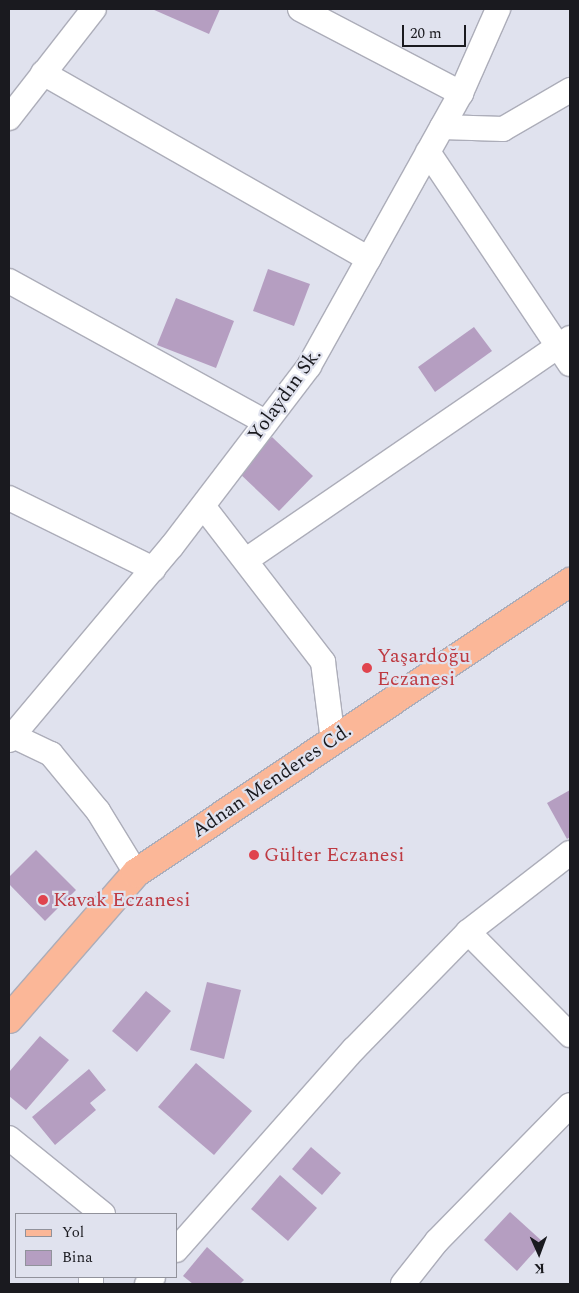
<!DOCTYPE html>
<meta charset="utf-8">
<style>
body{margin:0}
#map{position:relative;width:579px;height:1293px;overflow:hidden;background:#e0e2ee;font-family:Spectral,serif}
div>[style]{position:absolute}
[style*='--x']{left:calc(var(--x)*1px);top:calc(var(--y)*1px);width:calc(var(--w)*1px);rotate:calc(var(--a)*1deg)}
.building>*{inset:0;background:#b59ec1}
.roads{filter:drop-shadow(1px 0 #acadb9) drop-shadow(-1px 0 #acadb9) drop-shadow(0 1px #acadb9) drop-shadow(0 -1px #acadb9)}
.minor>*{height:24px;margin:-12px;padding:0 12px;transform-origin:12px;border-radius:12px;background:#fff}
.major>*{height:28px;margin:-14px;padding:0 14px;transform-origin:14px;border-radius:14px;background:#fbb798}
.dots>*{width:14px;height:14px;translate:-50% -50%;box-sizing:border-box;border:2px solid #e0e2ee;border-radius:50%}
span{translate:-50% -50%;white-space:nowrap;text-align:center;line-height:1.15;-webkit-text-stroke:4.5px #e0e2ee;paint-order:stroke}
.street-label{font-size:20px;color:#1a1a1f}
.health-label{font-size:20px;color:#be3a42}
.left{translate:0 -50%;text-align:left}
.frame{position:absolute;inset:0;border:10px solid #1a1a1f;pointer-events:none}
.legend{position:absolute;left:15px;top:1213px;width:162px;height:65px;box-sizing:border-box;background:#e0e2ee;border:1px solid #91929b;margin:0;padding:6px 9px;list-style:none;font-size:15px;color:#1a1a1f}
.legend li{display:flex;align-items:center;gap:10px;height:25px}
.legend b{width:25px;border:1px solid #91929b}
.north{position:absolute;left:514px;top:1228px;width:50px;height:50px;-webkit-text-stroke:4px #e0e2ee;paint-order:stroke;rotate:178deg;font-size:14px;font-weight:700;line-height:20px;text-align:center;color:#1a1a1f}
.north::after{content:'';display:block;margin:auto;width:18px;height:22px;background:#1a1a1f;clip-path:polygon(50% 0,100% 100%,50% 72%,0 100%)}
.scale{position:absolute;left:402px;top:25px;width:64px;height:22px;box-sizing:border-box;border:2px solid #1a1a1f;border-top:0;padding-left:6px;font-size:15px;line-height:18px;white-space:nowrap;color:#1a1a1f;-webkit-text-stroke:4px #e0e2ee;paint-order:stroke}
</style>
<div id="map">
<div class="building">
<div style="clip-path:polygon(152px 9px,220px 9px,209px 34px)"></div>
<div style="clip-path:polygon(268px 269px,310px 284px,294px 326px,253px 311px)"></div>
<div style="clip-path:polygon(176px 298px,234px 321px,216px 368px,157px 345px)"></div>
<div style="clip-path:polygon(474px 327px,492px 351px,435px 392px,418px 367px)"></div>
<div style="clip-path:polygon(272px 437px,313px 476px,279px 511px,238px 472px)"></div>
<div style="clip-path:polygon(570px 790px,570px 837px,567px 839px,547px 803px)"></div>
<div style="clip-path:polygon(36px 850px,76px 890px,45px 921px,9px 884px,9px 877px)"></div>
<div style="clip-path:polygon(207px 982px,241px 990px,224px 1059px,190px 1050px)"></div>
<div style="clip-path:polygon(146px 991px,171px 1011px,137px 1052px,112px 1031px)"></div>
<div style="clip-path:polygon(40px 1036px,69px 1060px,26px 1110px,9px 1096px,9px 1072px)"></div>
<div style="clip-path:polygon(196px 1063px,252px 1111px,214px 1155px,158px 1107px)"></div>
<div style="clip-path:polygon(89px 1069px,106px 1090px,90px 1103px,96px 1110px,55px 1145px,32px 1117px)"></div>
<div style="clip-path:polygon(311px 1147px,341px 1173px,322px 1195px,292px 1169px)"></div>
<div style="clip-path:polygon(280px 1175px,317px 1208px,288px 1241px,251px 1209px)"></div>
<div style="clip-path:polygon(510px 1212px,543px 1242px,517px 1271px,484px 1240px)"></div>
<div style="clip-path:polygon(207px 1247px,244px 1280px,240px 1284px,193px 1284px,183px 1276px)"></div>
</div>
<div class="roads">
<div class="minor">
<div style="--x:300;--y:9;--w:182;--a:27.6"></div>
<div style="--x:43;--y:73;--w:375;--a:29.7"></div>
<div style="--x:9;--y:118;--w:138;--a:-52.1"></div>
<div style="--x:442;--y:127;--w:61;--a:1.9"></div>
<div style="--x:503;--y:129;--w:78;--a:-30.2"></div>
<div style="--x:428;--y:152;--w:255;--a:56.2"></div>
<div style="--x:9;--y:281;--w:293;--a:28.8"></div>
<div style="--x:9;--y:498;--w:161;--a:26.2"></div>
<div style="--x:203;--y:506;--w:197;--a:52.4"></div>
<div style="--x:323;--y:662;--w:80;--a:82.8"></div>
<div style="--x:246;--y:560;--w:393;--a:-34.4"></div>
<div style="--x:9;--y:734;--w:47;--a:25.5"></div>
<div style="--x:51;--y:754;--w:74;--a:50.5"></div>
<div style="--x:98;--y:811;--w:73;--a:58.5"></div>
<div style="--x:9;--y:740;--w:253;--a:-50"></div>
<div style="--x:172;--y:546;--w:226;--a:-52.7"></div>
<div style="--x:309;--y:366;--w:312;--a:-60.9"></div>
<div style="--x:461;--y:93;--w:92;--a:-66.2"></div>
<div style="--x:468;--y:932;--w:145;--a:45.3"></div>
<div style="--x:9;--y:1138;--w:121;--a:39"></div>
<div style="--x:176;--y:1250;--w:268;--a:-48.5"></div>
<div style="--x:354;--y:1049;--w:163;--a:-45.7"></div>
<div style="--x:468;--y:932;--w:129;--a:-37.8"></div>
<div style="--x:91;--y:1277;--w:7;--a:90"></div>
<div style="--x:147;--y:1284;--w:9;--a:-49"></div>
<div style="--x:403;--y:1284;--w:55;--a:-51.7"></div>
<div style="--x:437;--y:1241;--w:190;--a:-45.6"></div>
</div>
<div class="major">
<div style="--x:9;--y:1019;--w:194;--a:-49"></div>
<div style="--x:136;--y:873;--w:523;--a:-33.84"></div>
</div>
</div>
<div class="dots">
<div style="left:367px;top:668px;background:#e0444e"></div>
<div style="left:254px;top:855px;background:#e0444e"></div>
<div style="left:43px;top:900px;background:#e0444e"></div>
</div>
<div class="street-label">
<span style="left:285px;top:395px;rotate:-54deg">Yolaydın Sk.</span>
<span style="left:272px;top:781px;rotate:-34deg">Adnan Menderes Cd.</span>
</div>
<div class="health-label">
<span class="left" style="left:377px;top:668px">Yaşardoğu<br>Eczanesi</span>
<span class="left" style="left:264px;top:855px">Gülter Eczanesi</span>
<span class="left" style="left:53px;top:900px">Kavak Eczanesi</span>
</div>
<div class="frame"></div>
<ul class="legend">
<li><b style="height:6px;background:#fbb798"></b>Yol</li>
<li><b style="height:14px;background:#b59ec1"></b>Bina</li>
</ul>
<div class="north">K</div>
<div class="scale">20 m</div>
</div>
